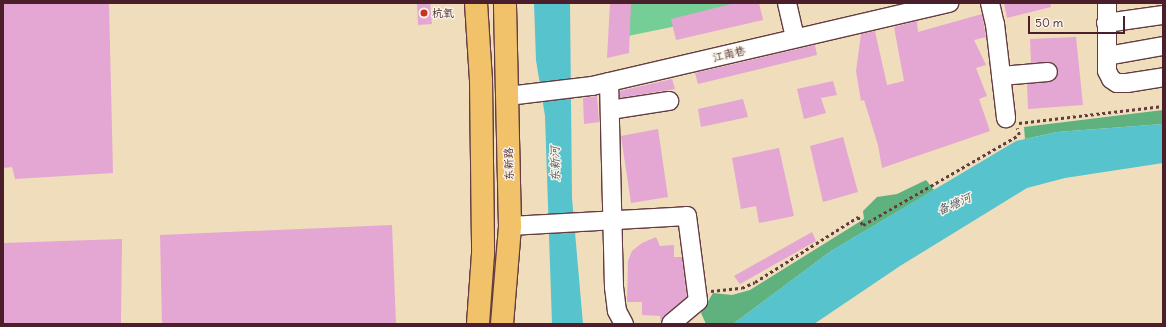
<!DOCTYPE html>
<meta charset="utf-8">
<style>
body{margin:0}
#map{position:relative;width:1166px;height:327px;overflow:hidden;background:#efddbc;font-family:Delius,"LXGW WenKai TC",sans-serif}
div>[style]{position:absolute}
[style*='--x']{left:calc(var(--x)*1px);top:calc(var(--y)*1px);width:calc(var(--w)*1px);rotate:calc(var(--a)*1deg)}
.green>*{inset:0;background:#74ce95}
.forest>*{inset:0;background:#5fb17e}
.water>*{inset:0;background:#56c3cd}
.building>*{inset:0;background:#e4a6d3}
.path>*{height:2.5px;margin-top:-1.25px;transform-origin:0;background:repeating-linear-gradient(90deg,#633c41 0 3px,transparent 0 6px)}
.roads{filter:drop-shadow(1px 0 #633c41) drop-shadow(-1px 0 #633c41) drop-shadow(0 1px #633c41) drop-shadow(0 -1px #633c41)}
.minor>*{height:18px;margin:-9px;padding:0 9px;transform-origin:9px;border-radius:9px;background:#fff}
.major>*{height:22px;margin:-11px;padding:0 11px;transform-origin:11px;border-radius:11px;background:#f2c26a}
.dots>*{width:11px;height:11px;translate:-50% -50%;box-sizing:border-box;border:2px solid #f7f3e8;border-radius:50%}
span{translate:-50% -50%;white-space:nowrap;text-align:center;line-height:1.15;-webkit-text-stroke:3px #f7f3e8;paint-order:stroke}
.poi-label{font-size:11px;color:#4a1f2b}
.left{translate:0 -50%;text-align:left}
.street-label{font-size:11px;color:#4a1f2b}
.water-label{font-size:12px;color:#4e5864;font-style:italic}
.frame{position:absolute;inset:0;border:4px solid #4a1f2b;pointer-events:none}
.scale{position:absolute;left:1028px;top:16px;width:97px;height:18px;box-sizing:border-box;border:2px solid #4a1f2b;border-top:0;padding-left:5px;font-size:12px;line-height:14px;white-space:nowrap;color:#4a1f2b;-webkit-text-stroke:3px #f7f3e8;paint-order:stroke}
</style>
<div id="map">
<div class="green">
<div style="clip-path:polygon(620px 3px,748px 3px,750px 11px,618px 38px)"></div>
</div>
<div class="forest">
<div style="clip-path:polygon(1163px 110px,1163px 124px,1057px 132px,1025px 139px,1024px 127px)"></div>
<div style="clip-path:polygon(926px 180px,934px 190px,831px 251px,733px 324px,706px 324px,701px 313px,713px 293px,732px 295px,750px 290px,864px 219px,863px 211px,877px 197px,897px 194px)"></div>
</div>
<div class="water">
<div style="clip-path:polygon(534px 3px,570px 3px,572px 198px,583px 324px,552px 324px,545px 116px,536px 60px)"></div>
<div style="clip-path:polygon(1163px 124px,1163px 163px,1065px 178px,1027px 188px,900px 266px,814px 324px,733px 324px,831px 251px,1016px 141px,1057px 132px)"></div>
</div>
<div class="building">
<div style="clip-path:polygon(3px 3px,109px 3px,113px 173px,15px 179px,12px 167px,3px 168px)"></div>
<div style="clip-path:polygon(417px 3px,430px 3px,432px 24px,418px 25px)"></div>
<div style="clip-path:polygon(610px 3px,631px 3px,629px 53px,607px 58px)"></div>
<div style="clip-path:polygon(735px 3px,759px 3px,763px 20px,676px 40px,671px 19px)"></div>
<div style="clip-path:polygon(1004px 3px,1050px 3px,1051px 7px,1007px 18px)"></div>
<div style="clip-path:polygon(982px 14px,986px 37px,974px 40px,986px 65px,976px 68px,987px 96px,979px 99px,990px 131px,882px 168px,878px 145px,864px 100px,861px 101px,856px 71px,861px 34px,875px 31px,887px 85px,904px 81px,894px 27px,917px 21px,918px 32px)"></div>
<div style="clip-path:polygon(1076px 37px,1083px 105px,1028px 109px,1027px 84px,1054px 81px,1058px 72px,1052px 62px,1031px 63px,1030px 39px)"></div>
<div style="clip-path:polygon(815px 45px,817px 55px,698px 84px,695px 73px)"></div>
<div style="clip-path:polygon(672px 79px,675px 89px,620px 98px,620px 91px)"></div>
<div style="clip-path:polygon(833px 81px,837px 95px,821px 98px,826px 113px,804px 119px,797px 89px)"></div>
<div style="clip-path:polygon(597px 96px,599px 122px,584px 124px,583px 98px)"></div>
<div style="clip-path:polygon(743px 99px,748px 117px,701px 127px,698px 109px)"></div>
<div style="clip-path:polygon(658px 129px,668px 197px,631px 203px,621px 136px)"></div>
<div style="clip-path:polygon(843px 137px,858px 192px,823px 202px,810px 146px)"></div>
<div style="clip-path:polygon(779px 148px,794px 216px,759px 223px,756px 206px,741px 209px,732px 158px)"></div>
<div style="clip-path:polygon(392px 225px,396px 324px,162px 324px,160px 235px)"></div>
<div style="clip-path:polygon(812px 232px,816px 241px,740px 284px,734px 276px)"></div>
<div style="clip-path:polygon(656px 237px,660px 246px,674px 245px,674px 257px,682px 257px,687px 297px,664px 316px,661px 323px,660px 316px,642px 315px,642px 302px,627px 302px,628px 261px,632px 251px,642px 243px)"></div>
<div style="clip-path:polygon(122px 239px,121px 324px,3px 324px,3px 243px)"></div>
</div>
<div class="path">
<div style="--x:1019;--y:123;--w:145;--a:-6.7"></div>
<div style="--x:711;--y:291;--w:31;--a:-6"></div>
<div style="--x:742;--y:288;--w:14;--a:-25"></div>
<div style="--x:755;--y:282;--w:122;--a:-32.3"></div>
<div style="--x:858;--y:217;--w:9;--a:58"></div>
<div style="--x:863;--y:225;--w:180;--a:-30"></div>
<div style="--x:1019;--y:135;--w:7;--a:-106"></div>
</div>
<div class="roads">
<div class="minor">
<div style="--x:787;--y:3;--w:36;--a:77"></div>
<div style="--x:990;--y:3;--w:22;--a:77"></div>
<div style="--x:995;--y:24;--w:95;--a:83.3"></div>
<div style="--x:1107;--y:3;--w:68;--a:90"></div>
<div style="--x:1107;--y:71;--w:9;--a:63"></div>
<div style="--x:1111;--y:79;--w:7;--a:34"></div>
<div style="--x:1117;--y:83;--w:10;--a:0"></div>
<div style="--x:1127;--y:83;--w:36;--a:-9"></div>
<div style="--x:1106;--y:23;--w:58;--a:-8"></div>
<div style="--x:1107;--y:56;--w:57;--a:-10.1"></div>
<div style="--x:1001;--y:76;--w:47;--a:-4.9"></div>
<div style="--x:609;--y:82;--w:205;--a:88.6"></div>
<div style="--x:614;--y:287;--w:24;--a:83"></div>
<div style="--x:617;--y:311;--w:15;--a:62"></div>
<div style="--x:508;--y:96;--w:85;--a:-6.8"></div>
<div style="--x:592;--y:86;--w:367;--a:-13.1"></div>
<div style="--x:610;--y:110;--w:60;--a:-8.7"></div>
<div style="--x:510;--y:226;--w:177;--a:-3.2"></div>
<div style="--x:687;--y:216;--w:86;--a:82.6"></div>
<div style="--x:698;--y:301;--w:35;--a:140"></div>
</div>
<div class="major">
<div style="--x:476;--y:3;--w:77;--a:86.3"></div>
<div style="--x:481;--y:80;--w:174;--a:89.3"></div>
<div style="--x:483;--y:254;--w:70;--a:94.1"></div>
<div style="--x:502;--y:324;--w:98;--a:-85.3"></div>
<div style="--x:510;--y:226;--w:223;--a:-91.3"></div>
</div>
</div>
<div class="dots">
<div style="left:424px;top:13px;background:#c8321e"></div>
</div>
<div class="poi-label">
<span class="left" style="left:432px;top:13px">杭氧</span>
</div>
<div class="street-label">
<span style="left:729px;top:54px;rotate:-13deg">江南巷</span>
<span style="left:509px;top:164px;rotate:-91deg">东新路</span>
</div>
<div class="water-label">
<span style="left:555px;top:164px;rotate:-91deg">东新河</span>
<span style="left:954px;top:204px;rotate:-24deg">备塘河</span>
</div>
<div class="frame"></div>
<div class="scale">50 m</div>
</div>
